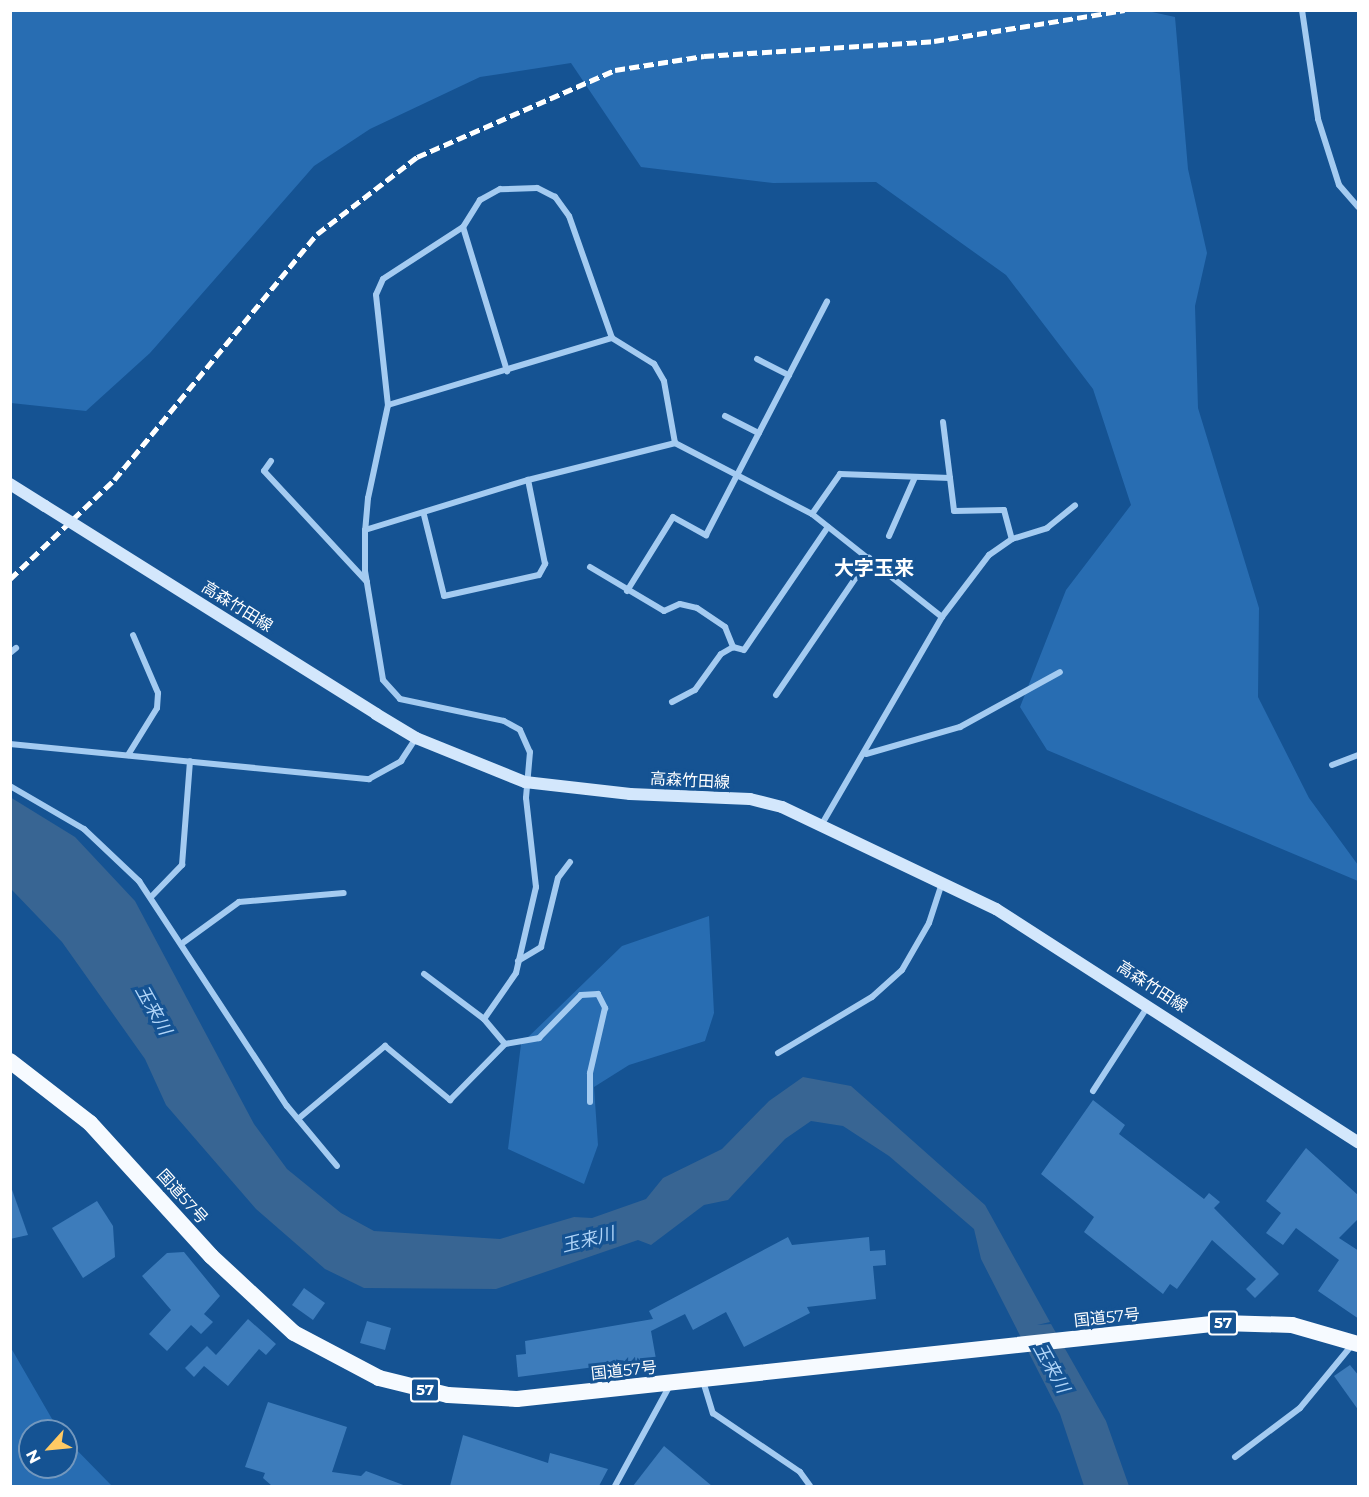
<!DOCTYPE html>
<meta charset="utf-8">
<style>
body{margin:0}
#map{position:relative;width:1369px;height:1497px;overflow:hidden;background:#155393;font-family:Montserrat,"Noto Sans JP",sans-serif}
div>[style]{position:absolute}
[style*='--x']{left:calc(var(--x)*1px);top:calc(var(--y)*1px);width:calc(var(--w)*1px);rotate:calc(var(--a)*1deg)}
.green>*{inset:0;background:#286db2}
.water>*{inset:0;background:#386593}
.building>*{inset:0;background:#3d7cbb}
.minor>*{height:6px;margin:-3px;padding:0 3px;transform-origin:3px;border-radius:3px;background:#a4cbf1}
.secondary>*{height:12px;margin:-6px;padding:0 6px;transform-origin:6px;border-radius:6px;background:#d3e7fc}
.trunk>*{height:16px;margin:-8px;padding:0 8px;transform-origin:8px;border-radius:8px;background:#f6faff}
.rail>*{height:4.5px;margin-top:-2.25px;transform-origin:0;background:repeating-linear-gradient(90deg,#fff 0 10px,transparent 0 14.5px)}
.secondary-bridge>*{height:12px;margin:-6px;padding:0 6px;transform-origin:6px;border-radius:6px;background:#d3e7fc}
span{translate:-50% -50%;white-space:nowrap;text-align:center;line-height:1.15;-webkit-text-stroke:6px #155393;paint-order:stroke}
.shield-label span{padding:2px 4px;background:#155393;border:2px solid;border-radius:4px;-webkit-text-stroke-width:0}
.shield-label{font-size:15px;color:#fff;font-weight:700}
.street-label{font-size:16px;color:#fff}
.water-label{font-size:18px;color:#b1d5f8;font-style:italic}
.quarter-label{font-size:20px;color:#fff;font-weight:700}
.frame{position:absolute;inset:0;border:12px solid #fff;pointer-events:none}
.north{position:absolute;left:18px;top:1419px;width:60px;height:60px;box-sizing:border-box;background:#155393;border:2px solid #7398be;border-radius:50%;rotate:243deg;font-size:16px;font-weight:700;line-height:24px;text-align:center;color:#fff}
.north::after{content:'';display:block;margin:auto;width:21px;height:27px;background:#ffca64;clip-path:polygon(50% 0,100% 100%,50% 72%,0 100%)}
</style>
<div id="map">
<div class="green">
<div style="clip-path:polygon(1143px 10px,1175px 17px,1188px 169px,1207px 253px,1195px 306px,1198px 408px,1259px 608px,1258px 697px,1309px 798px,1358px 865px,1358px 881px,1047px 750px,1020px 707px,1066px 590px,1131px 505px,1093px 389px,1006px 275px,876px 182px,773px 183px,641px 167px,571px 63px,480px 77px,370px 129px,314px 166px,150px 353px,86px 411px,11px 403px,10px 11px)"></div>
<div style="clip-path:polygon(709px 916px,714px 1013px,705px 1041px,629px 1065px,594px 1087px,598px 1145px,584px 1184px,508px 1149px,521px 1044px,622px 946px)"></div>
<div style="clip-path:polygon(11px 1348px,59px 1431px,30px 1431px,30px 1467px,66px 1467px,66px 1439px,112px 1486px,11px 1486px)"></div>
</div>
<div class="water">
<div style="clip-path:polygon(10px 797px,75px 837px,135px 901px,254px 1124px,287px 1169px,341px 1213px,374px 1231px,500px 1239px,574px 1217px,592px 1218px,646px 1199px,663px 1178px,722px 1149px,769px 1101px,803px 1077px,851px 1086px,985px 1205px,1050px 1322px,1037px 1325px,1051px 1324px,1106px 1421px,1129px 1486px,1084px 1486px,1060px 1414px,981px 1259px,974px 1229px,889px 1156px,843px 1126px,811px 1121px,785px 1139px,728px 1200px,704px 1205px,651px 1245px,638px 1240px,496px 1289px,364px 1288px,325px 1269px,256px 1209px,166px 1105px,145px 1059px,62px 942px,11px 889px)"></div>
</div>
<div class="building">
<div style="clip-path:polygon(1093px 1100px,1125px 1125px,1119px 1134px,1204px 1199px,1209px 1193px,1220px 1202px,1214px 1208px,1279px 1274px,1255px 1298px,1246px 1289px,1256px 1279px,1212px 1240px,1177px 1289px,1170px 1284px,1163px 1294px,1084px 1232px,1094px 1217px,1041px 1174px)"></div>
<div style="clip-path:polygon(1306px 1148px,1359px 1196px,1359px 1218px,1339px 1238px,1359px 1251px,1359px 1319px,1318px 1291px,1339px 1260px,1296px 1228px,1283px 1245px,1266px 1233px,1281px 1213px,1266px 1201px)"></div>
<div style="clip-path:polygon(10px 1184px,28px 1235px,10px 1239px)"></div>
<div style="clip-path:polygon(97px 1201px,113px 1226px,115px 1257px,83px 1278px,52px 1228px)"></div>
<div style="clip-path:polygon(788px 1237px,792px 1245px,869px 1237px,870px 1251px,885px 1250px,886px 1265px,873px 1266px,876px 1299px,807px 1307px,810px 1313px,744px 1347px,726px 1312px,693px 1330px,685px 1314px,651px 1331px,656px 1359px,518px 1377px,516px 1355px,526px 1354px,525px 1341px,653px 1319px,649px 1311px)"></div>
<div style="clip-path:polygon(184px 1252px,220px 1296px,204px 1314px,213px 1322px,201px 1334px,191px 1325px,167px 1351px,149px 1334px,171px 1310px,142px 1276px,167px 1253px)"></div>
<div style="clip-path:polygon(304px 1288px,325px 1303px,313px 1320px,292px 1305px)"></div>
<div style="clip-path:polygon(248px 1319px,276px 1344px,266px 1355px,259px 1349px,228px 1386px,204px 1366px,194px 1377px,185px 1368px,207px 1346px,216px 1355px)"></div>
<div style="clip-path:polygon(367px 1321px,391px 1328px,385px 1350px,360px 1343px)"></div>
<div style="clip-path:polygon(1350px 1365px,1359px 1376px,1359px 1411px,1334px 1376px)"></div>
<div style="clip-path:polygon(268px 1402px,347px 1427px,332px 1472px,361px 1476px,366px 1471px,406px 1486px,272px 1486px,263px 1478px,265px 1473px,245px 1467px)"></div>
<div style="clip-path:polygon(463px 1435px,548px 1463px,550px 1453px,608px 1469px,599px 1486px,450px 1486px)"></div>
<div style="clip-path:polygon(664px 1446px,712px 1486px,633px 1486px)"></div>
</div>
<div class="minor">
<div style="--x:1302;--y:10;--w:110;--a:81.6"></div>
<div style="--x:1318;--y:119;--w:69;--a:72.3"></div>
<div style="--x:1339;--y:185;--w:29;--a:49"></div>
<div style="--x:463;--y:227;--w:151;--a:73"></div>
<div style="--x:757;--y:359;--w:36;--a:27"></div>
<div style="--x:388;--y:405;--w:234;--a:-16.7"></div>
<div style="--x:725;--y:416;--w:38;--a:27"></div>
<div style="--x:943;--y:422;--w:56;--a:82.9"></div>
<div style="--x:675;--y:443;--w:154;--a:27.4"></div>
<div style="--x:812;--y:514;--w:166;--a:38.4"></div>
<div style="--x:271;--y:461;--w:12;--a:125"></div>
<div style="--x:264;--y:471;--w:151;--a:47.1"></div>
<div style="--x:812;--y:514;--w:49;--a:-55"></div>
<div style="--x:840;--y:474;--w:110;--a:2.1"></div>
<div style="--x:950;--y:478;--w:33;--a:83"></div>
<div style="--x:954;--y:511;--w:50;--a:-1.1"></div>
<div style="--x:1004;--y:510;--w:30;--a:75"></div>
<div style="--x:1012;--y:539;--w:28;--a:145"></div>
<div style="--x:989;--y:555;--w:78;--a:127.2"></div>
<div style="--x:942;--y:617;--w:241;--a:120.1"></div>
<div style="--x:424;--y:515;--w:83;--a:76.1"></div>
<div style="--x:444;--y:596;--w:97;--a:-12.5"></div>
<div style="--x:539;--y:575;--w:13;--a:-61"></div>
<div style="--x:545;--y:564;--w:86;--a:-101.4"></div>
<div style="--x:365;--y:530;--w:170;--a:-17.1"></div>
<div style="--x:528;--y:480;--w:152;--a:-14.1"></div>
<div style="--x:675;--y:443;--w:63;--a:-100.1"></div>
<div style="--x:664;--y:381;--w:20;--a:-120"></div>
<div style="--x:654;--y:364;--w:49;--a:-148.2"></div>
<div style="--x:612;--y:338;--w:129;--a:-109.4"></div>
<div style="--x:569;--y:216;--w:24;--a:-126"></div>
<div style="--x:555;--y:197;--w:20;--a:-153"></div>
<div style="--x:537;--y:188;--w:37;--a:178"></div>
<div style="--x:500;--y:189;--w:23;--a:151"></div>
<div style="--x:480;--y:200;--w:32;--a:122"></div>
<div style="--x:463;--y:227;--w:95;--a:147"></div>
<div style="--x:383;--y:279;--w:17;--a:114"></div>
<div style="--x:376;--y:295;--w:111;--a:83.8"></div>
<div style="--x:388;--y:405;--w:95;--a:102.1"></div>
<div style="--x:368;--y:498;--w:32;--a:95"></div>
<div style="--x:365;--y:530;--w:41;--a:90"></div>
<div style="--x:365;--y:571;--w:110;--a:80.6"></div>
<div style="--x:383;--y:680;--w:25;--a:48"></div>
<div style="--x:400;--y:699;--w:106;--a:11.9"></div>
<div style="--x:504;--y:721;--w:18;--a:29"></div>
<div style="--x:520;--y:730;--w:24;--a:66"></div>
<div style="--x:530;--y:752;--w:46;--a:95"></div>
<div style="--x:526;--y:798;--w:90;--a:83.6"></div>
<div style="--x:536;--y:887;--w:88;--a:103.1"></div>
<div style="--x:516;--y:973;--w:56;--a:124.8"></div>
<div style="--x:484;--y:1019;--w:75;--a:-143.1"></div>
<div style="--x:889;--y:536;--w:64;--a:-66.2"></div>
<div style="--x:1012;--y:539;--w:37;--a:-17"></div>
<div style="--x:1047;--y:528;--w:36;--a:-39"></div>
<div style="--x:590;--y:567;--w:86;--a:30.7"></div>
<div style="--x:664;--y:611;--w:17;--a:-24"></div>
<div style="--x:680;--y:604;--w:17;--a:13"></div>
<div style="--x:697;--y:608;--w:34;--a:34"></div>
<div style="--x:725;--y:627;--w:22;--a:68"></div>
<div style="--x:627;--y:591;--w:87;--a:-58.1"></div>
<div style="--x:673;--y:517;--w:38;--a:29"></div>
<div style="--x:706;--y:535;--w:263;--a:-62.6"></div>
<div style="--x:10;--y:653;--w:8;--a:-40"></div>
<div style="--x:776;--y:695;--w:166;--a:-55.8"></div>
<div style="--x:672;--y:702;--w:26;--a:-28"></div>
<div style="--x:695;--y:690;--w:44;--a:-54.2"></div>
<div style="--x:721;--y:654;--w:14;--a:-30"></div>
<div style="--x:733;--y:647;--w:11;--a:15"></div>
<div style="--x:744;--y:650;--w:149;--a:-55.7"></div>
<div style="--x:10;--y:744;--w:361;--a:5.6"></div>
<div style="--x:369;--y:779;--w:37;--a:-29"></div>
<div style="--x:401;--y:761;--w:27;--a:-57"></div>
<div style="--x:866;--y:754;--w:98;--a:-16"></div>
<div style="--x:960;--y:727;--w:114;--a:-28.8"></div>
<div style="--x:128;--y:755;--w:55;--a:-58.3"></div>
<div style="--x:157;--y:708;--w:15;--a:-86"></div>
<div style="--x:158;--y:693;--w:63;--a:-113.3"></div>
<div style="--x:1332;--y:765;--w:28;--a:-21"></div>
<div style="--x:10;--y:786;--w:86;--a:30.2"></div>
<div style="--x:84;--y:829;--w:76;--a:43.4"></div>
<div style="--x:139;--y:881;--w:269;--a:56.7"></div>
<div style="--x:287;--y:1106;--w:78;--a:50.2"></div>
<div style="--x:151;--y:897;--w:45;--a:-45.9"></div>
<div style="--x:182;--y:865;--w:104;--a:-85.6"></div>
<div style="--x:184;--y:942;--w:68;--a:-36"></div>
<div style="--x:239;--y:902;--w:105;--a:-4.9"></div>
<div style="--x:518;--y:961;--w:27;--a:-31"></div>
<div style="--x:541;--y:947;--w:71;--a:-76.2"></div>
<div style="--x:558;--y:878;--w:20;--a:-53"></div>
<div style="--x:505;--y:1044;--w:35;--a:-10"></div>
<div style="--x:539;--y:1038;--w:60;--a:-45.7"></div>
<div style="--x:581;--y:995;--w:17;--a:-3"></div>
<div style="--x:598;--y:994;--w:16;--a:63"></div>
<div style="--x:605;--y:1008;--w:67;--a:103"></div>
<div style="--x:590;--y:1073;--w:29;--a:90"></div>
<div style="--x:778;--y:1053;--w:109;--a:-30.8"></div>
<div style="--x:872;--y:997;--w:40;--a:-42"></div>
<div style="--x:902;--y:970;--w:54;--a:-60.1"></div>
<div style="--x:929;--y:923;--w:42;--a:-72"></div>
<div style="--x:1093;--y:1091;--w:101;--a:-57.1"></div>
<div style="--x:298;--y:1119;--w:114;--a:-40"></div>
<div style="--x:385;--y:1046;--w:85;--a:39.7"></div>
<div style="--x:450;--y:1100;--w:78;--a:-45.5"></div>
<div style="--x:505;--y:1044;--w:33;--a:-130"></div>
<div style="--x:703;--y:1381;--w:34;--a:73"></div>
<div style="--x:713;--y:1413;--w:105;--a:34.1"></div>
<div style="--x:800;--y:1472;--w:17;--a:54"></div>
<div style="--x:1235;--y:1457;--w:81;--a:-37"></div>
<div style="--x:1300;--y:1408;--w:82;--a:-50.5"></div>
<div style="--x:615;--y:1486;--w:115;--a:-61.4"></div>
</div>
<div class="secondary">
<div style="--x:10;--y:484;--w:41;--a:32.2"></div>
<div style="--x:376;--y:714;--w:47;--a:31"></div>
<div style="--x:416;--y:738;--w:118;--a:22"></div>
<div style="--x:525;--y:782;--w:106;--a:6.5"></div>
<div style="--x:630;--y:794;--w:120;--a:2.4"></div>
<div style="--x:750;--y:799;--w:33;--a:14"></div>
<div style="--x:782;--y:807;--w:237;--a:25.5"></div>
<div style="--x:996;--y:909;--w:431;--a:32.8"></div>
</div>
<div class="trunk">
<div style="--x:10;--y:1061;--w:101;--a:37.8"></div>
<div style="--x:90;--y:1123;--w:180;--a:47.7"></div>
<div style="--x:211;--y:1256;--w:113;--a:42.9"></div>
<div style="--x:294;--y:1333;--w:96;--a:27.9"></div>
<div style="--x:379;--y:1378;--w:71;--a:13.8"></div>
<div style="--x:448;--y:1395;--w:69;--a:3.3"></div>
<div style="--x:517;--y:1399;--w:708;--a:-6.16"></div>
<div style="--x:1221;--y:1323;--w:71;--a:1.6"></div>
<div style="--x:1292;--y:1325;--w:69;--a:16.1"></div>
</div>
<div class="rail">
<div style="--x:10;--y:579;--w:144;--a:-43.6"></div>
<div style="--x:114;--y:480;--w:319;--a:-50.5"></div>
<div style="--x:317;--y:234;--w:126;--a:-37.6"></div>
<div style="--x:417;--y:157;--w:216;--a:-23.7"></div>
<div style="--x:615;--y:70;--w:90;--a:-8.9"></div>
<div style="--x:704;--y:56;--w:230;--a:-3.7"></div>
<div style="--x:934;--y:41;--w:193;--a:-9.2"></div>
</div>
<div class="secondary-bridge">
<div style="--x:45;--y:506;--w:391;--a:32.1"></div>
</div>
<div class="shield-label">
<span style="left:1223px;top:1323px">57</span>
<span style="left:425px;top:1390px">57</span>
</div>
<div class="street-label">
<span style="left:237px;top:607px;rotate:32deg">高森竹田線</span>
<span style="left:690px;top:781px;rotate:3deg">高森竹田線</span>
<span style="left:1152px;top:987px;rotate:33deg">高森竹田線</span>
<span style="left:182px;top:1197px;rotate:48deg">国道57号</span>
<span style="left:1107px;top:1318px;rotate:-6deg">国道57号</span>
<span style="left:624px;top:1371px;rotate:-6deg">国道57号</span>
</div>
<div class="water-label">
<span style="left:153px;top:1010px;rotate:61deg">玉来川</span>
<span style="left:588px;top:1240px;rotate:-14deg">玉来川</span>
<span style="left:1051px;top:1368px;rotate:61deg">玉来川</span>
</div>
<div class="quarter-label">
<span style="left:874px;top:568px">大字玉来</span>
</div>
<div class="frame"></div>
<div class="north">N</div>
</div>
